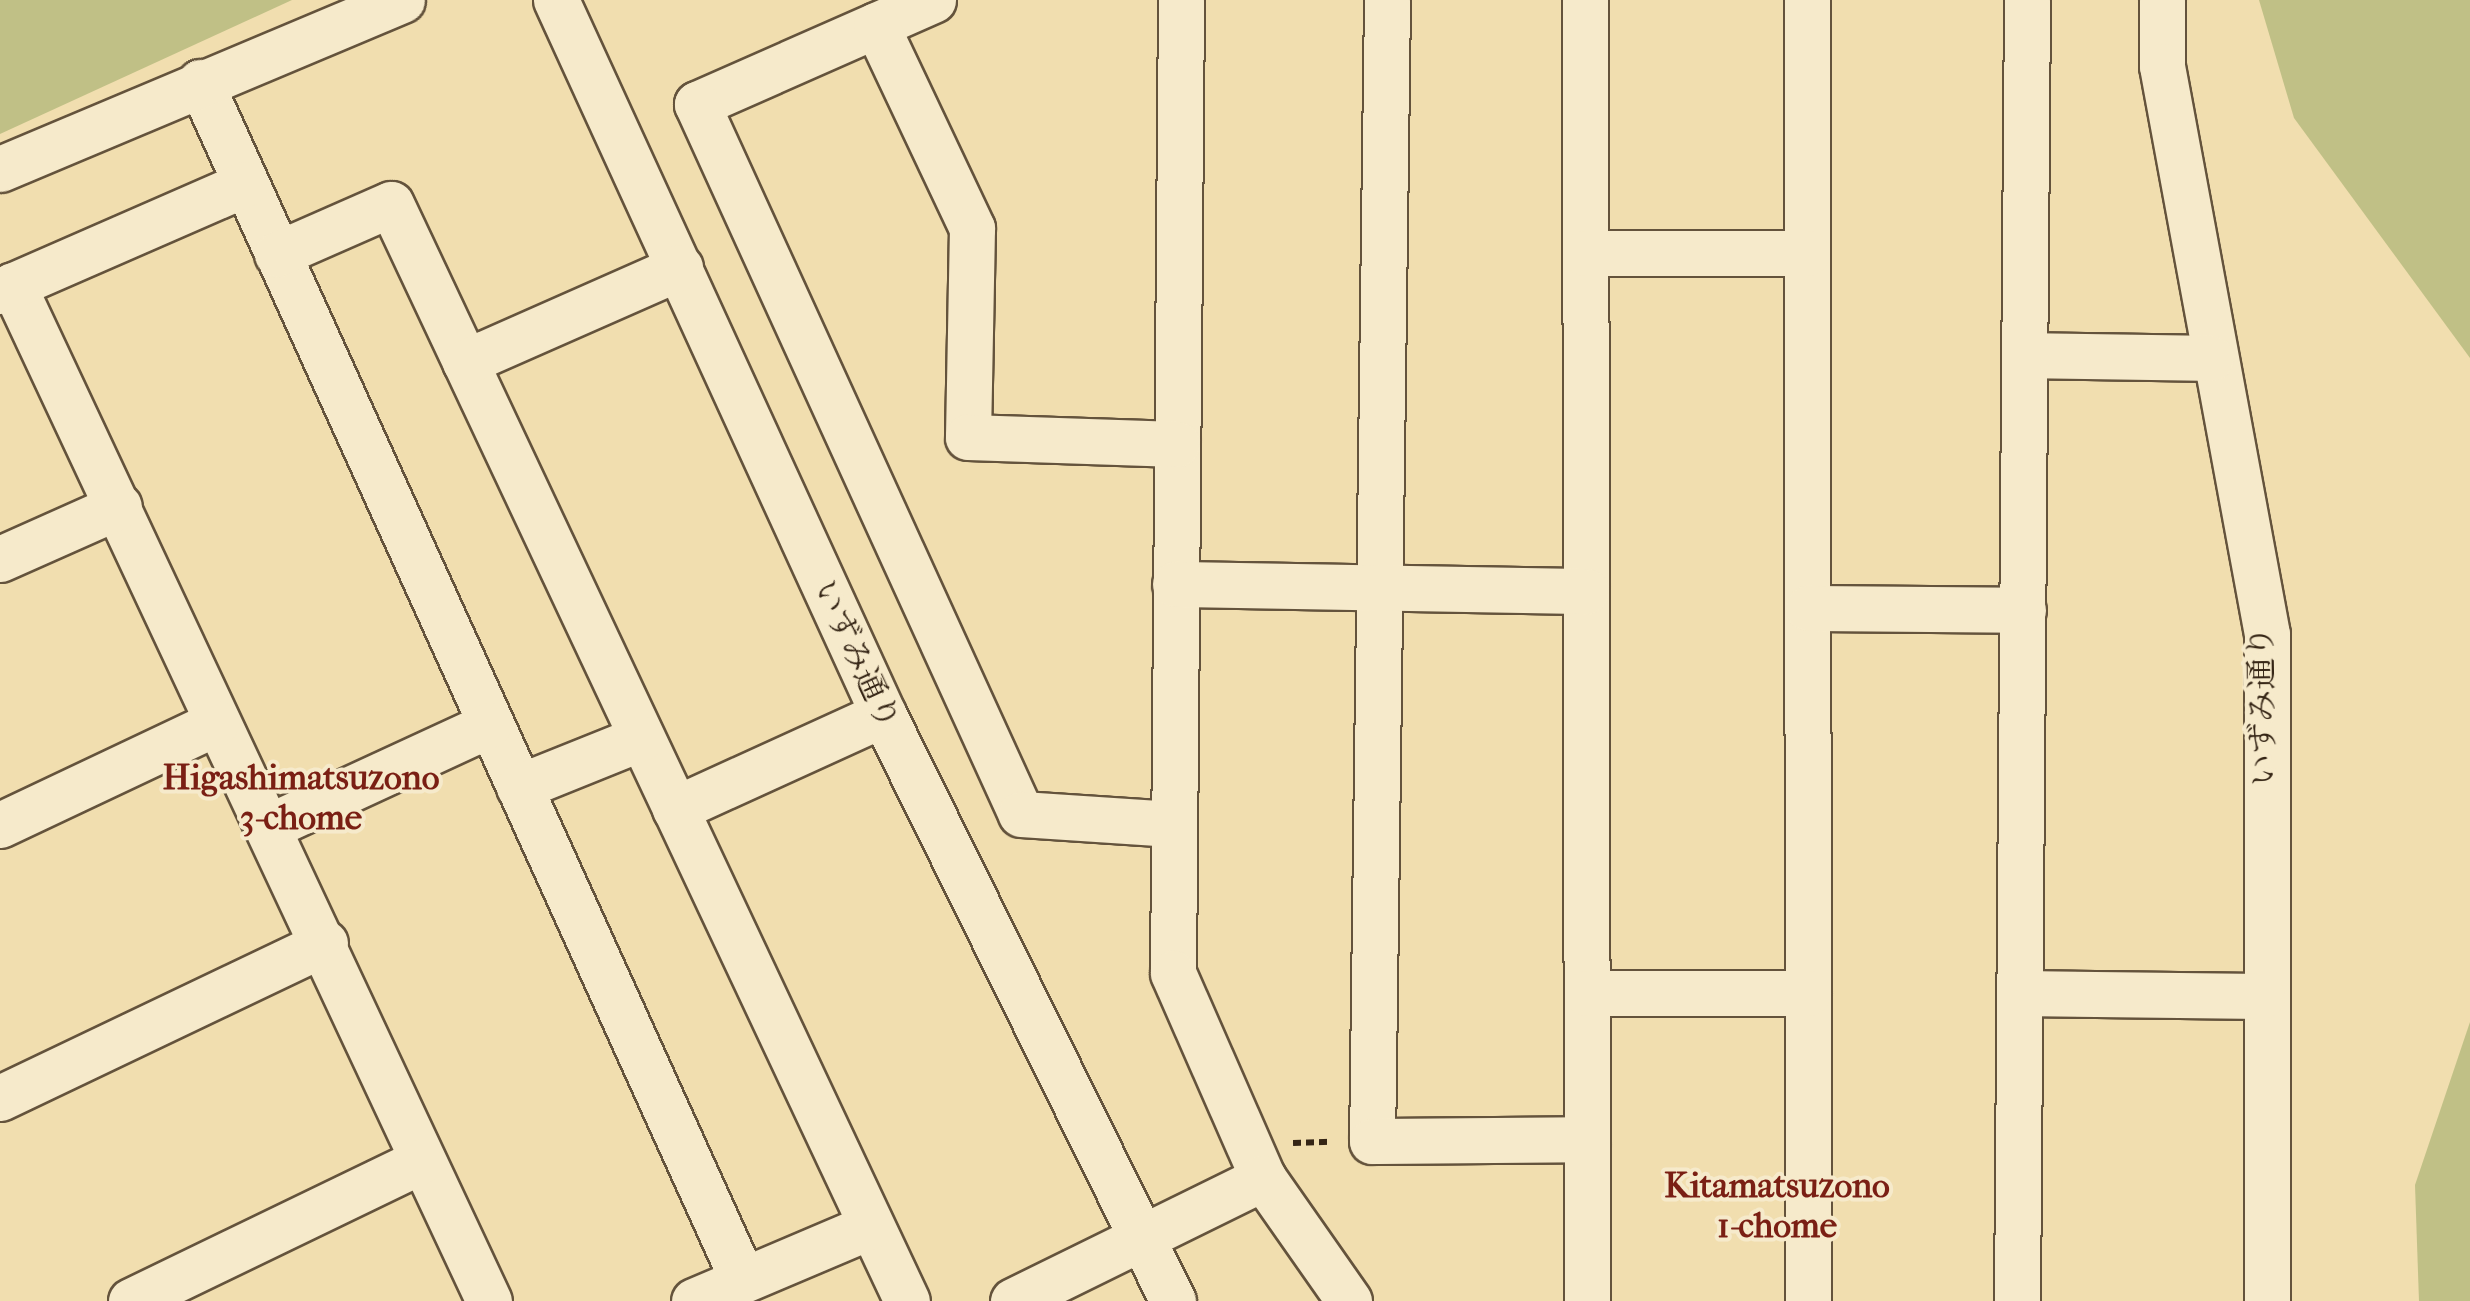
<!DOCTYPE html>
<meta charset="utf-8">
<style>
body{margin:0}
#map{position:relative;width:2470px;height:1301px;overflow:hidden;background:#f1deaf;font-family:"IM FELL French Canon","Noto Serif JP",serif}
div>[style]{position:absolute}
[style*='--x']{left:calc(var(--x)*1px);top:calc(var(--y)*1px);width:calc(var(--w)*1px);rotate:calc(var(--a)*1deg)}
.green>*{inset:0;background:#c0c086}
.path>*{height:6px;margin-top:-3px;transform-origin:0;background:repeating-linear-gradient(90deg,#352515 0 8px,transparent 0 13px)}
.roads{filter:drop-shadow(2px 0 #64533c) drop-shadow(-2px 0 #64533c) drop-shadow(0 2px #64533c) drop-shadow(0 -2px #64533c)}
.minor>*{height:45px;margin:-22.5px;padding:0 22.5px;transform-origin:22.5px;border-radius:22.5px;background:#f6eacb}
span{translate:-50% -50%;white-space:nowrap;text-align:center;line-height:1.15;-webkit-text-stroke:8px #f6eacb;paint-order:stroke}
.street-label{font-size:32px;color:#352515}
.neighbourhood-label{font-size:35px;color:#7a1f14;font-weight:700}
</style>
<div id="map">
<div class="green">
<div style="clip-path:polygon(0 0,292px 0,0 134px)"></div>
<div style="clip-path:polygon(2259px 0,2470px 0,2470px 358px,2294px 118px)"></div>
<div style="clip-path:polygon(2470px 1022px,2470px 1301px,2419px 1301px,2415px 1185px)"></div>
</div>
<div class="path">
<div style="--x:1293;--y:1143;--w:38;--a:-2"></div>
</div>
<div class="roads">
<div class="minor">
<div style="--x:556;--y:0;--w:785;--a:65.39"></div>
<div style="--x:883;--y:714;--w:655;--a:63.71"></div>
<div style="--x:933;--y:0;--w:258;--a:156.2"></div>
<div style="--x:697;--y:104;--w:780;--a:65.47"></div>
<div style="--x:1021;--y:814;--w:152;--a:3.8"></div>
<div style="--x:1181;--y:0;--w:973;--a:90.47"></div>
<div style="--x:1173;--y:973;--w:224;--a:66.3"></div>
<div style="--x:1263;--y:1178;--w:150;--a:55"></div>
<div style="--x:1387;--y:0;--w:1141;--a:90.75"></div>
<div style="--x:1372;--y:1141;--w:215;--a:-0.5"></div>
<div style="--x:1585;--y:0;--w:1301;--a:89.91"></div>
<div style="--x:1807;--y:0;--w:1301;--a:89.96"></div>
<div style="--x:2162;--y:0;--w:66;--a:90"></div>
<div style="--x:2162;--y:66;--w:578;--a:79.53"></div>
<div style="--x:2267;--y:634;--w:667;--a:90"></div>
<div style="--x:876;--y:25;--w:225;--a:64.7"></div>
<div style="--x:972;--y:228;--w:209;--a:91.1"></div>
<div style="--x:968;--y:437;--w:209;--a:1.9"></div>
<div style="--x:200;--y:82;--w:1315;--a:65.62"></div>
<div style="--x:0;--y:169;--w:436;--a:-22.8"></div>
<div style="--x:1585;--y:253;--w:222;--a:0"></div>
<div style="--x:277;--y:254;--w:124;--a:-23.7"></div>
<div style="--x:391;--y:204;--w:1212;--a:64.81"></div>
<div style="--x:13;--y:285;--w:1122;--a:64.9"></div>
<div style="--x:0;--y:291;--w:267;--a:-23.6"></div>
<div style="--x:2025;--y:355;--w:186;--a:0.9"></div>
<div style="--x:465;--y:362;--w:235;--a:-23.8"></div>
<div style="--x:0;--y:559;--w:130;--a:-24"></div>
<div style="--x:1175;--y:584;--w:411;--a:1"></div>
<div style="--x:1808;--y:608;--w:215;--a:0.5"></div>
<div style="--x:519;--y:787;--w:131;--a:-21.9"></div>
<div style="--x:675;--y:809;--w:229;--a:-24.5"></div>
<div style="--x:0;--y:825;--w:239;--a:-25.3"></div>
<div style="--x:268;--y:827;--w:243;--a:-24.8"></div>
<div style="--x:1587;--y:993;--w:221;--a:0"></div>
<div style="--x:2020;--y:993;--w:242;--a:0.7"></div>
<div style="--x:0;--y:1098;--w:360;--a:-25.5"></div>
<div style="--x:131;--y:1301;--w:320;--a:-25.8"></div>
<div style="--x:694;--y:1301;--w:192;--a:-23"></div>
<div style="--x:1013;--y:1301;--w:279;--a:-26.2"></div>
<div style="--x:2017;--y:1301;--w:1301;--a:-89.56"></div>
</div>
</div>
<div class="street-label">
<span style="left:856px;top:655px;rotate:65deg">いずみ通り</span>
<span style="left:2263px;top:706px;rotate:-91deg">いずみ通り</span>
</div>
<div class="neighbourhood-label">
<span style="left:301px;top:798px">Higashimatsuzono<br>3-chome</span>
<span style="left:1777px;top:1206px">Kitamatsuzono<br>1-chome</span>
</div>
</div>
